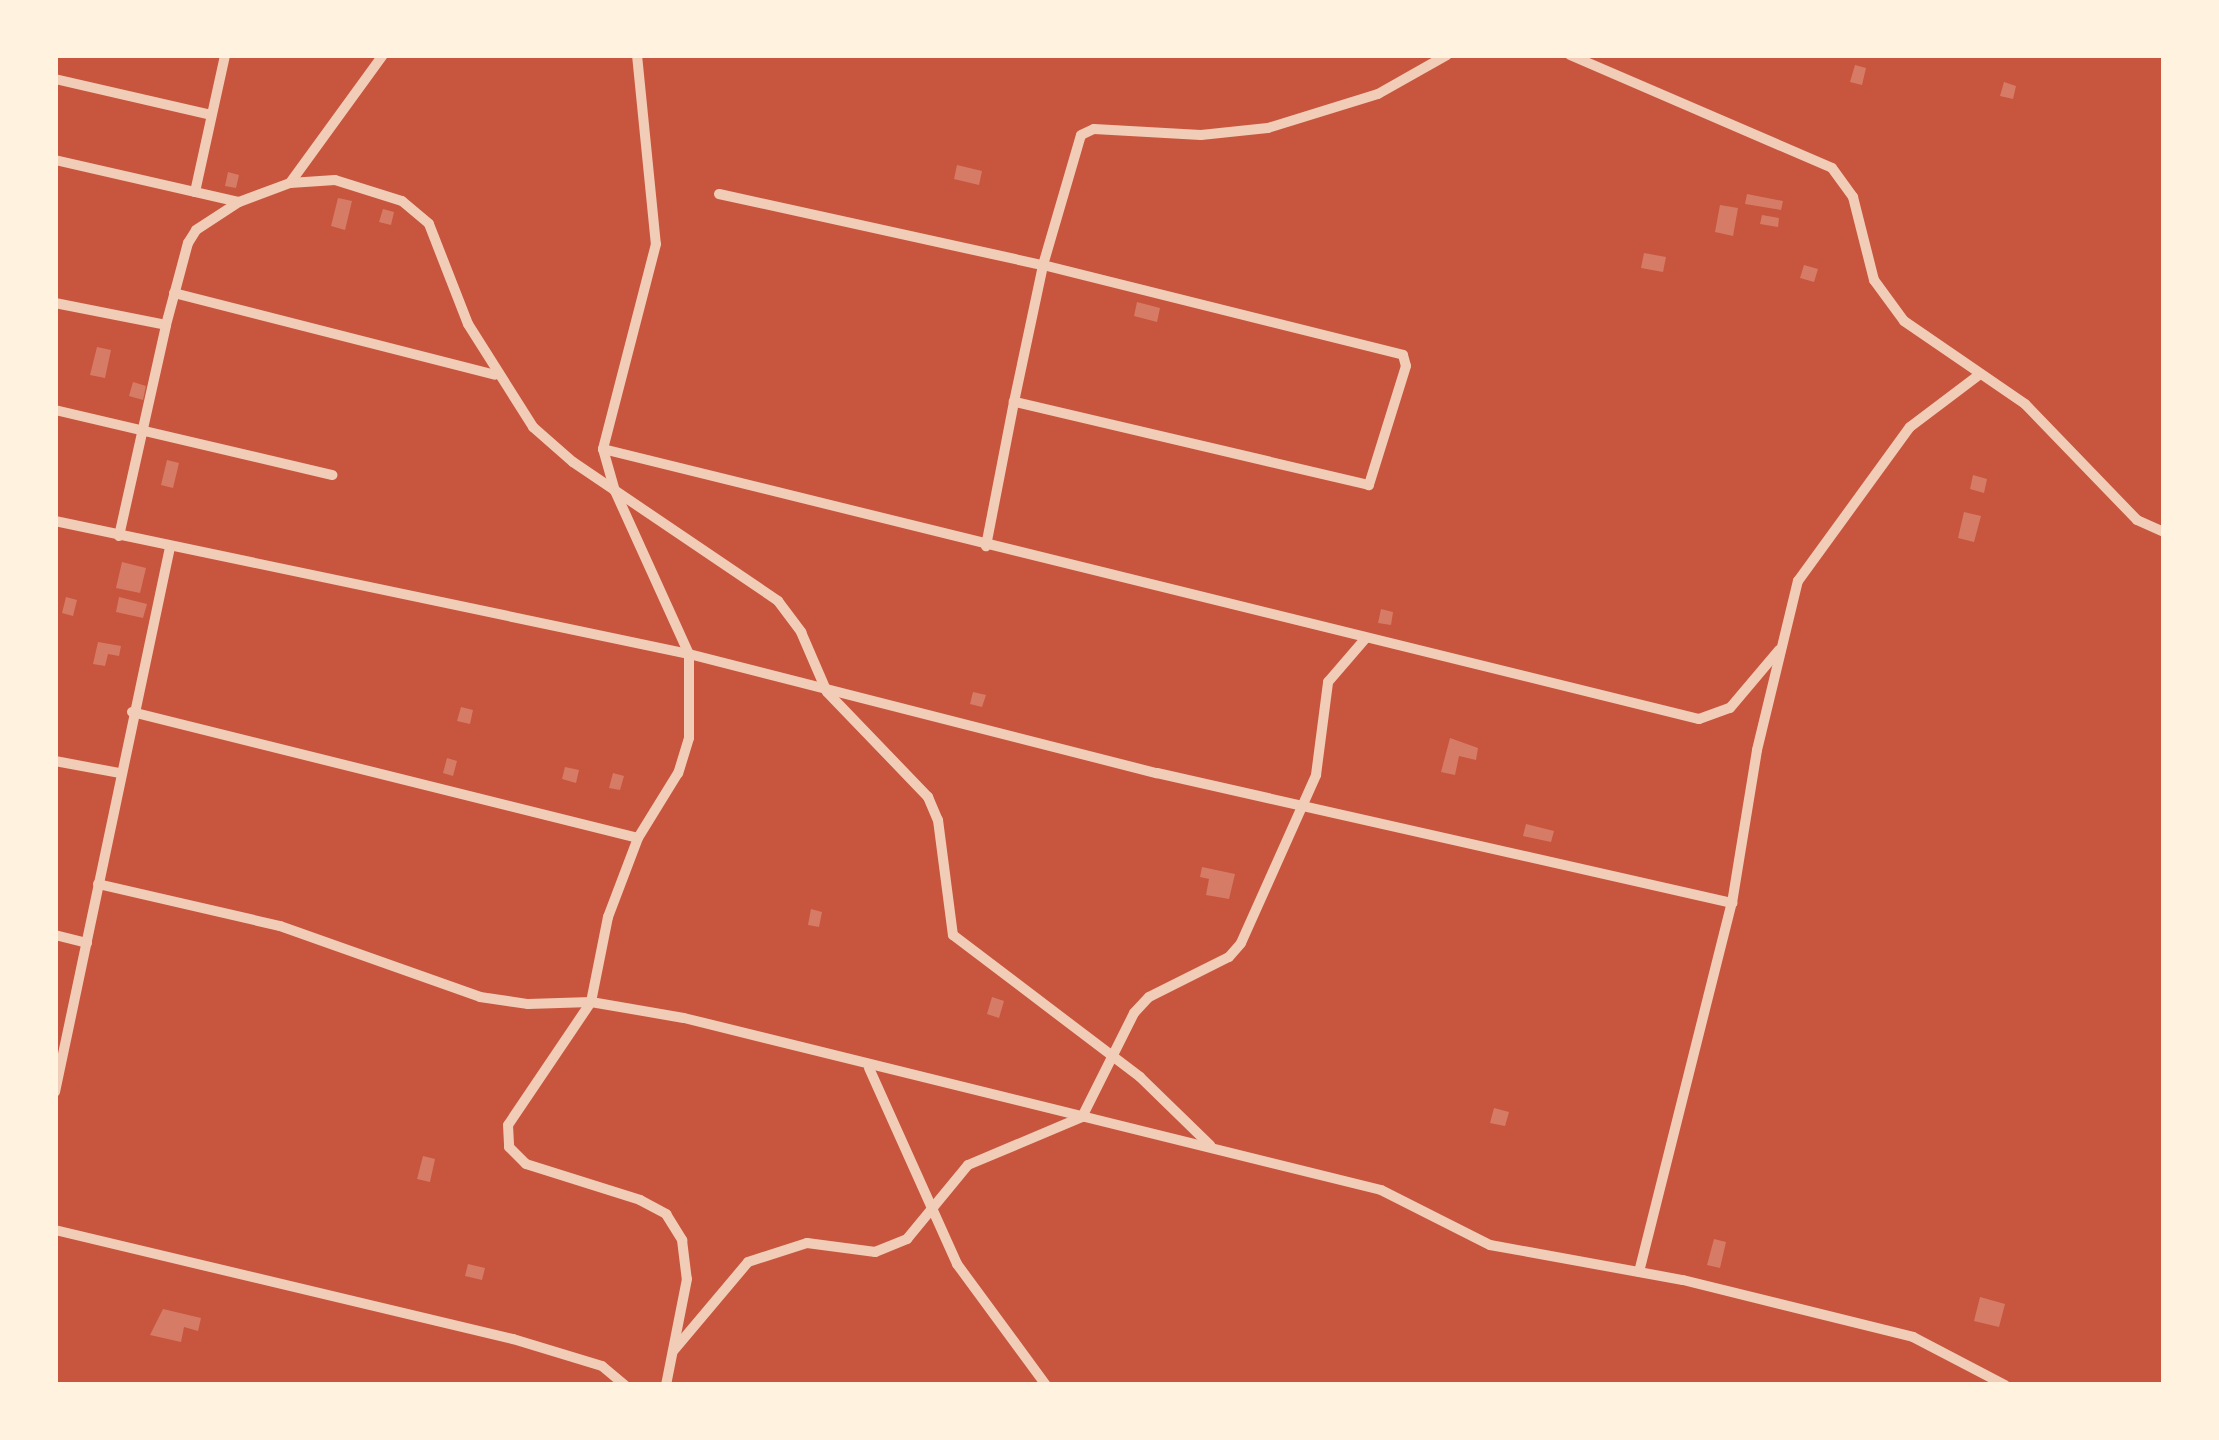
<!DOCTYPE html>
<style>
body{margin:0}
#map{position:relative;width:2219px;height:1440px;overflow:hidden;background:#c8553d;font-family:"Nunito Sans",sans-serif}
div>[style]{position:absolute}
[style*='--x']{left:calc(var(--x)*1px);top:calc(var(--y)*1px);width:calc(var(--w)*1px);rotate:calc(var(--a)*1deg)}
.building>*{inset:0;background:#d67c66}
.minor>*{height:10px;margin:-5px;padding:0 5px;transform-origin:5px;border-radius:5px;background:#f1ccb7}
span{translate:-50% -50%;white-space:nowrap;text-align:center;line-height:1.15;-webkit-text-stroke:10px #fff3e0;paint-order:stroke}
.frame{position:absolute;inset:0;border:58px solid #fff3e0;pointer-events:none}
</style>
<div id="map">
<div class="building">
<div style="clip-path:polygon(1855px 65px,1866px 68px,1862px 85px,1850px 82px)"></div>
<div style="clip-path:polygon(2004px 82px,2016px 86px,2013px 99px,2000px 96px)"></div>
<div style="clip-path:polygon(957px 165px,982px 171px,979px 185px,954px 179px)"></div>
<div style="clip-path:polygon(228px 172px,239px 175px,236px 188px,225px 186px)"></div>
<div style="clip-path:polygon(1747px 194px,1783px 201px,1781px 210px,1745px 204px)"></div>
<div style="clip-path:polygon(338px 198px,352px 201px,345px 230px,331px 226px)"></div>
<div style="clip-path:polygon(1720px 205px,1738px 208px,1733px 236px,1715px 232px)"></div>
<div style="clip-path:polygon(383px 209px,394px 212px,391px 225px,379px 222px)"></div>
<div style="clip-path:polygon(1762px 215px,1779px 218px,1778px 227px,1760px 224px)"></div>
<div style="clip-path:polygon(1644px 253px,1666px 257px,1663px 272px,1641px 268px)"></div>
<div style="clip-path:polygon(1804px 265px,1818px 269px,1814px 282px,1800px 278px)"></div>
<div style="clip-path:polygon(1137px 302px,1160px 308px,1157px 322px,1134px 316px)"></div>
<div style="clip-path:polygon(97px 347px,111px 350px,105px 378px,90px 375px)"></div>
<div style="clip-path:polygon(133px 382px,146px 386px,143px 400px,129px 396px)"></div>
<div style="clip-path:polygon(167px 460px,179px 463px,173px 488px,161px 485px)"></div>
<div style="clip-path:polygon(1973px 475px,1987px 479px,1984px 493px,1970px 489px)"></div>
<div style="clip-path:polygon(1964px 512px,1981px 516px,1974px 542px,1958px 538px)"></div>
<div style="clip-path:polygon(122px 562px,146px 568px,140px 593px,116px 588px)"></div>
<div style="clip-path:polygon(66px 597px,77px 600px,73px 616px,62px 613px)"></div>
<div style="clip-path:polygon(119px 597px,147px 604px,143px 618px,116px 612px)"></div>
<div style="clip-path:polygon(1381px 609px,1393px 612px,1391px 625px,1378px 623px)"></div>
<div style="clip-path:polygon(98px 642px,121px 646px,119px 656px,108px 654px,105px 666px,93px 664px)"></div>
<div style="clip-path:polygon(973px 692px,986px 695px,982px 707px,970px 704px)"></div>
<div style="clip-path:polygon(461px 707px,473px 710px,470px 724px,457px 721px)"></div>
<div style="clip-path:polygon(1450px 738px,1478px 748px,1476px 760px,1459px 756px,1455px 775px,1441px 772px)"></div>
<div style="clip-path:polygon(447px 758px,457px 761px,453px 776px,443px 773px)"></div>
<div style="clip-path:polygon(565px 767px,579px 770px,576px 783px,562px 779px)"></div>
<div style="clip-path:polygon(613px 773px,624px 776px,620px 790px,609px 788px)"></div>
<div style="clip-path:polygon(1526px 824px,1554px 831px,1551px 842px,1523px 836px)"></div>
<div style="clip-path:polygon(1202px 867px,1235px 874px,1229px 899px,1206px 895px,1209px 879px,1200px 877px)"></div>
<div style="clip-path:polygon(811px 909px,822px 912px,819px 927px,808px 925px)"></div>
<div style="clip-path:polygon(992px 997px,1004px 1001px,999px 1018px,987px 1014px)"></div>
<div style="clip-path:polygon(1494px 1108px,1509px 1112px,1505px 1126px,1490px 1123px)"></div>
<div style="clip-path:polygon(423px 1156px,435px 1159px,430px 1182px,417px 1179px)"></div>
<div style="clip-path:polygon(1714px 1239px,1726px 1242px,1720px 1268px,1707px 1265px)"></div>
<div style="clip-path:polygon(468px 1264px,485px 1268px,482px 1280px,465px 1276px)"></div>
<div style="clip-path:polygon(1980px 1297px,2005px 1304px,1999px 1327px,1974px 1321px)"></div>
<div style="clip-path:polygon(163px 1309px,201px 1318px,198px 1331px,184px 1327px,181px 1342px,150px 1335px)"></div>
</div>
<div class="minor">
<div style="--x:637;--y:55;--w:190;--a:84.3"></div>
<div style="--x:656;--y:244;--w:212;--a:104.5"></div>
<div style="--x:603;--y:449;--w:44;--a:74.1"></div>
<div style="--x:615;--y:491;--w:179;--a:65.6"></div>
<div style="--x:689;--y:654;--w:84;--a:90"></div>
<div style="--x:689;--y:738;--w:37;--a:107"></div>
<div style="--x:678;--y:773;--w:76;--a:121.6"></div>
<div style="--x:638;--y:838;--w:85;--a:110.8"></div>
<div style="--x:608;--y:917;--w:87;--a:101.3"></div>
<div style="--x:591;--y:1002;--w:148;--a:124"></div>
<div style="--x:508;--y:1125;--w:22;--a:87"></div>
<div style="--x:509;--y:1147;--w:24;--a:45"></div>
<div style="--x:526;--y:1164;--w:120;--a:17.5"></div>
<div style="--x:640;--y:1200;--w:30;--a:28"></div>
<div style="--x:666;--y:1214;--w:31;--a:58"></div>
<div style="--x:682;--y:1240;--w:39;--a:83"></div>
<div style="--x:687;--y:1279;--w:108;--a:101.2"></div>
<div style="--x:1570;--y:55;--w:285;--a:23.3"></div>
<div style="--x:1832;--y:168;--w:36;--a:54"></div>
<div style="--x:1853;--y:197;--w:86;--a:75.8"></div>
<div style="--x:1874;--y:280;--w:51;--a:53.8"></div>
<div style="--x:1904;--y:321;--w:147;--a:34.4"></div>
<div style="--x:2025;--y:404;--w:161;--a:46"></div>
<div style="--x:2137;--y:520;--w:30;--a:24"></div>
<div style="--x:55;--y:79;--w:160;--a:13"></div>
<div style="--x:55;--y:160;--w:188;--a:12.9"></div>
<div style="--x:290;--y:183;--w:158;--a:-54"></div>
<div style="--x:195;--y:192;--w:140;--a:-77.6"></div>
<div style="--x:719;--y:194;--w:332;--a:12.4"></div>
<div style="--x:1043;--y:265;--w:371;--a:14"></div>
<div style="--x:1403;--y:355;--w:11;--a:75"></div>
<div style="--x:1406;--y:366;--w:125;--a:107.3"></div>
<div style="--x:1369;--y:485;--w:365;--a:-166.8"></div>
<div style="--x:1014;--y:402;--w:147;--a:101"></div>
<div style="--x:174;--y:293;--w:331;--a:14.3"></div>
<div style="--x:55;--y:303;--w:113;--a:11.2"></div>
<div style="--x:166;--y:325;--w:85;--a:-75"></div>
<div style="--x:188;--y:243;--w:15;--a:-58"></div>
<div style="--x:196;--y:230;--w:51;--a:-33.1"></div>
<div style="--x:239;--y:202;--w:54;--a:-20.4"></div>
<div style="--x:290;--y:183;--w:45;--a:-3.8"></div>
<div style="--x:335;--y:180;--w:70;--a:17.4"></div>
<div style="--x:402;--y:201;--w:35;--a:40"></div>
<div style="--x:429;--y:224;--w:107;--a:68.7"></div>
<div style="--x:468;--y:324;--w:122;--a:57.7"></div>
<div style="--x:533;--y:427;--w:53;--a:41.2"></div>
<div style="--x:573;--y:462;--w:248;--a:34.1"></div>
<div style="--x:778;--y:601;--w:39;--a:53"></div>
<div style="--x:801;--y:632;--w:65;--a:66.6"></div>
<div style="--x:827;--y:692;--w:146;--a:46.1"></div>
<div style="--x:928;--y:797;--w:25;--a:67"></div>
<div style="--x:938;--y:820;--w:116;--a:82.6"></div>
<div style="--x:953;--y:935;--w:235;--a:37.2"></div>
<div style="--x:1140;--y:1077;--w:98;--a:44.2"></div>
<div style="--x:1014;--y:402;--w:140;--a:-78"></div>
<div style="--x:1043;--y:265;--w:135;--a:-73.7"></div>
<div style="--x:1081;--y:135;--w:14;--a:-25"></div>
<div style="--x:1094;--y:129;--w:107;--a:3.2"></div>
<div style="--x:1201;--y:135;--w:67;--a:-6"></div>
<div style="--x:1268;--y:128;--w:115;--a:-17.2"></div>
<div style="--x:1378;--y:94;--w:79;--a:-29.5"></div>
<div style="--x:55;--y:410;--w:285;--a:13.2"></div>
<div style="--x:603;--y:449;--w:1129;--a:13.84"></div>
<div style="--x:1699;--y:719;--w:33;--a:-20"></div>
<div style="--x:1730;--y:708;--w:76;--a:-49.8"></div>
<div style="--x:55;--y:521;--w:648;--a:11.85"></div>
<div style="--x:689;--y:654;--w:483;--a:14.3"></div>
<div style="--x:1157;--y:773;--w:590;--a:12.74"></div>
<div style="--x:119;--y:536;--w:216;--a:-77.4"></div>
<div style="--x:132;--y:712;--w:521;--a:13.98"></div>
<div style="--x:55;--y:761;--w:65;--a:10.6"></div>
<div style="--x:98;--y:884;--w:187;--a:13"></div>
<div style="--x:280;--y:926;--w:212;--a:19.5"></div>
<div style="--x:480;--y:997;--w:49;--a:8.3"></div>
<div style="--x:528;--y:1004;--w:63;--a:-1.8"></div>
<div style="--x:591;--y:1002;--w:94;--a:9.8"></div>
<div style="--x:684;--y:1018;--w:718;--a:13.86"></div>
<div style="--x:1381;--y:1190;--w:122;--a:26.8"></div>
<div style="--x:1490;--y:1245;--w:196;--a:10.3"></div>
<div style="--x:1683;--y:1280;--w:237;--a:13.9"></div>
<div style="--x:1913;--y:1337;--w:104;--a:27.6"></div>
<div style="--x:55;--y:935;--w:33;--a:14"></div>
<div style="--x:869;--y:1068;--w:215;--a:65.8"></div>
<div style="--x:957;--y:1264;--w:150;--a:53.7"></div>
<div style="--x:55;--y:1092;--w:557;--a:-78.08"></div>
<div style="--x:55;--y:1230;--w:471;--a:13.4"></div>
<div style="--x:513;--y:1339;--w:93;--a:16.9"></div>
<div style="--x:602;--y:1366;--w:30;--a:40"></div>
<div style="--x:1639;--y:1272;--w:381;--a:-75.9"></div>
<div style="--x:1732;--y:903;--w:155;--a:-80.7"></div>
<div style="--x:1757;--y:750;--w:174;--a:-76.4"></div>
<div style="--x:1798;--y:581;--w:190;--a:-54"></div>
<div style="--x:1910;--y:427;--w:88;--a:-37.1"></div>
<div style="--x:674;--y:1350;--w:115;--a:-49.9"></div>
<div style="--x:748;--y:1262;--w:62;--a:-17.9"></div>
<div style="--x:807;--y:1243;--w:69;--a:7.5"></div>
<div style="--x:875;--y:1252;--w:35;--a:-22"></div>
<div style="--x:907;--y:1239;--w:96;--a:-50.5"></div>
<div style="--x:968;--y:1165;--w:124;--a:-22.8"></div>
<div style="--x:1082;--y:1117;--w:116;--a:-63.4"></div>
<div style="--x:1134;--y:1013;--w:22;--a:-47"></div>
<div style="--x:1149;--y:997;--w:89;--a:-26.6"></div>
<div style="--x:1229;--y:957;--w:18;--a:-49"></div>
<div style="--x:1241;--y:943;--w:184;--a:-65.9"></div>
<div style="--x:1316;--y:775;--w:94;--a:-82.6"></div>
<div style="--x:1328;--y:682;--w:58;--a:-49.2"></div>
</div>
<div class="frame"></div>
</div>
